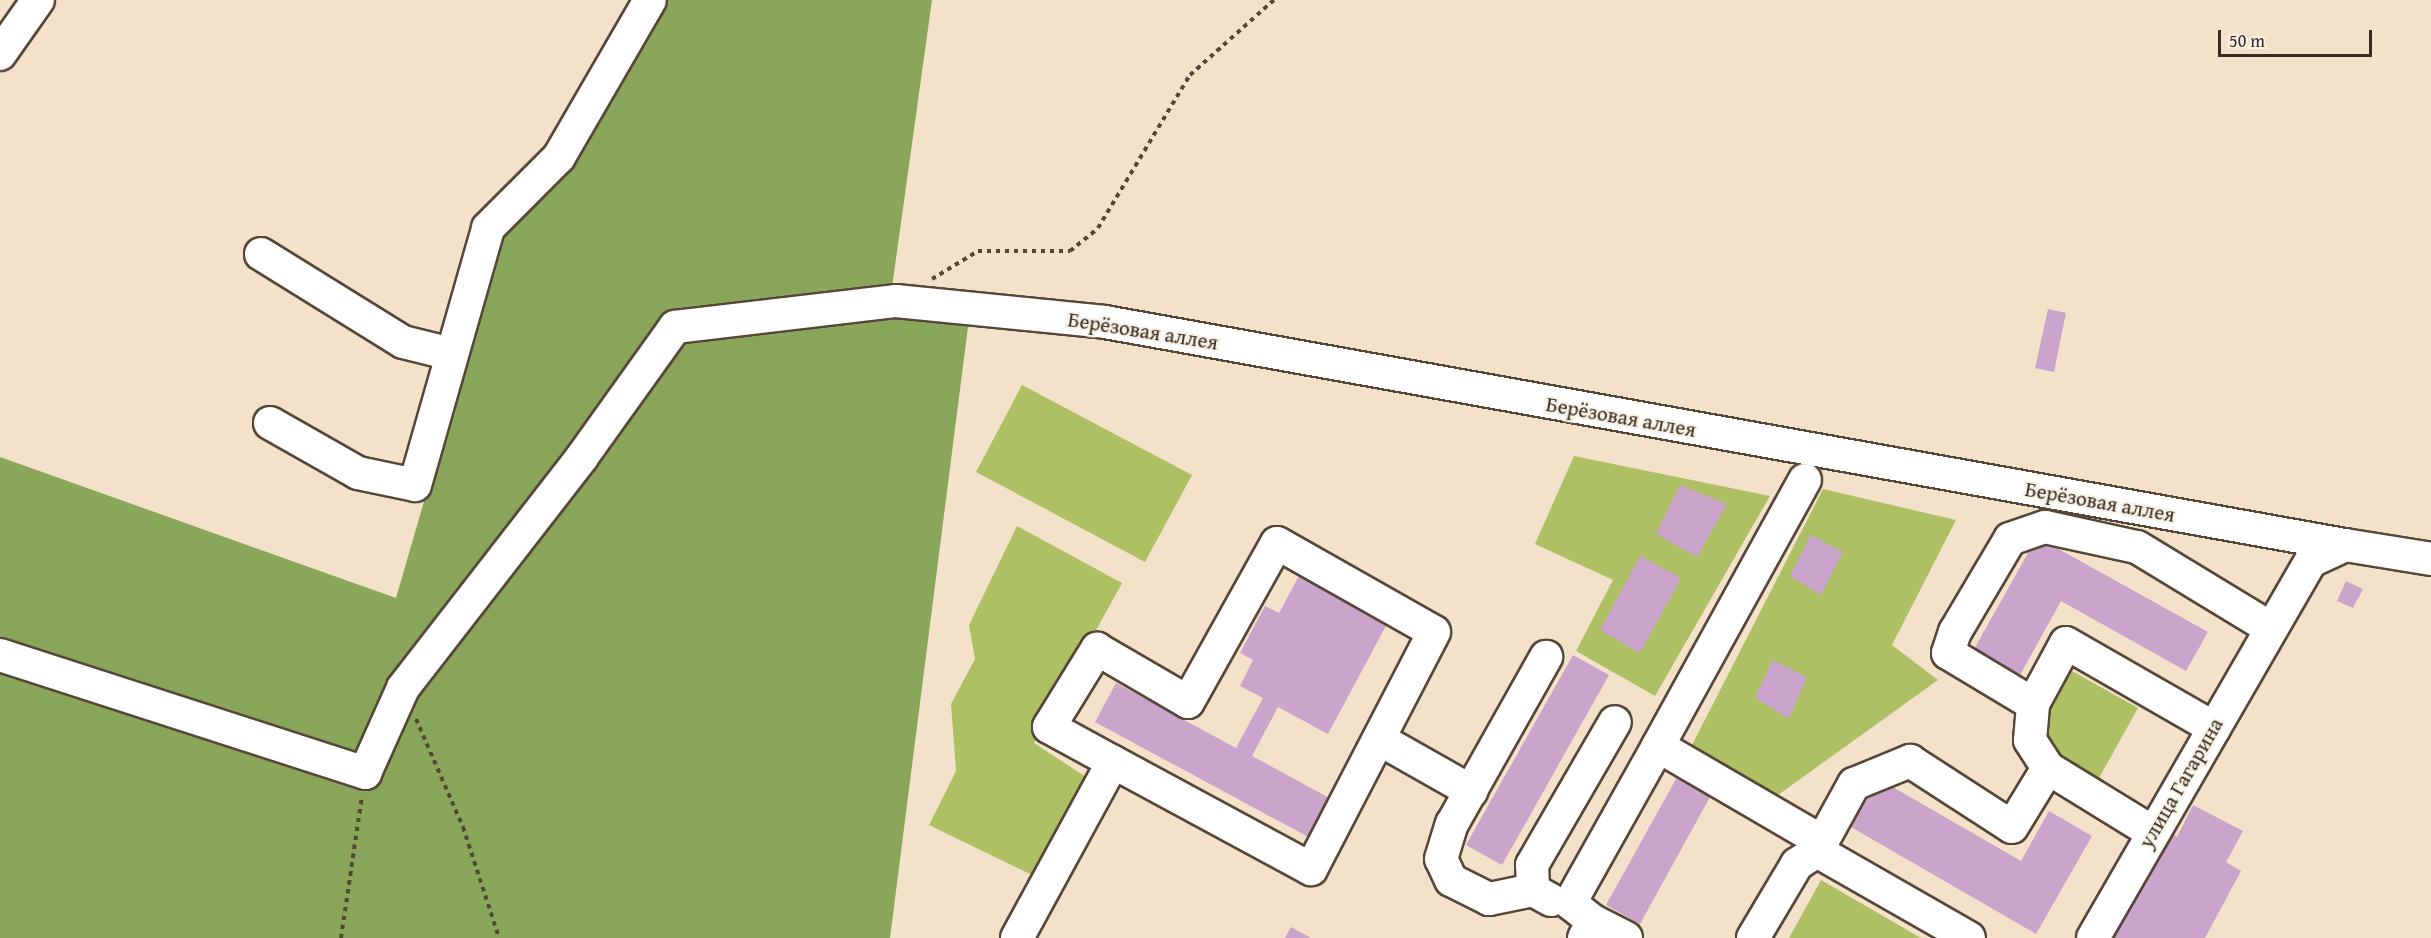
<!DOCTYPE html>
<meta charset="utf-8">
<style>
body{margin:0}
#map{position:relative;width:2431px;height:938px;overflow:hidden;background:#f3e2c9;font-family:"Gentium Book Plus",serif}
div>[style]{position:absolute}
[style*='--x']{left:calc(var(--x)*1px);top:calc(var(--y)*1px);width:calc(var(--w)*1px);rotate:calc(var(--a)*1deg)}
.green>*{inset:0;background:#aec064}
.forest>*{inset:0;background:#8aa65a}
.building>*{inset:0;background:#caa4cb}
.path>*{height:4px;margin-top:-2px;transform-origin:0;background:repeating-linear-gradient(90deg,#574638 0 4.5px,transparent 0 9px)}
.roads{filter:drop-shadow(2px 0 #574638) drop-shadow(-2px 0 #574638) drop-shadow(0 2px #574638) drop-shadow(0 -2px #574638)}
.minor>*{height:32px;margin:-16px;padding:0 16px;transform-origin:16px;border-radius:16px;background:#fff}
span{translate:-50% -50%;white-space:nowrap;text-align:center;line-height:1.15;-webkit-text-stroke:4.5px #f7f3e8;paint-order:stroke}
.street-label{font-size:21px;color:#3b2a1e}
.scale{position:absolute;left:2218px;top:30px;width:154px;height:27px;box-sizing:border-box;border:3px solid #3b2a1e;border-top:0;padding-left:8px;font-size:18px;line-height:21px;white-space:nowrap;color:#3b2a1e;-webkit-text-stroke:4px #f7f3e8;paint-order:stroke}
</style>
<div id="map">
<div class="green">
<div style="clip-path:polygon(1022px 385px,1192px 475px,1145px 562px,976px 472px)"></div>
<div style="clip-path:polygon(1574px 456px,1770px 496px,1655px 696px,1576px 651px,1613px 580px,1535px 544px)"></div>
<div style="clip-path:polygon(1823px 489px,1956px 520px,1892px 645px,1938px 680px,1771px 800px,1691px 747px)"></div>
<div style="clip-path:polygon(1017px 526px,1122px 583px,1034px 743px,1089px 779px,1036px 877px,929px 825px,956px 771px,951px 704px,975px 659px,969px 625px)"></div>
<div style="clip-path:polygon(2072px 671px,2138px 708px,2099px 778px,2047px 751px,2041px 727px)"></div>
<div style="clip-path:polygon(1821px 880px,1921px 938px,1789px 938px)"></div>
</div>
<div class="forest">
<div style="clip-path:polygon(656px 0,932px 0,889px 309px,969px 319px,890px 938px,0 938px,0 457px,396px 598px,503px 229px)"></div>
</div>
<div class="building">
<div style="clip-path:polygon(2048px 309px,2066px 313px,2054px 372px,2035px 368px)"></div>
<div style="clip-path:polygon(1680px 485px,1727px 504px,1697px 557px,1656px 534px)"></div>
<div style="clip-path:polygon(1811px 535px,1843px 552px,1821px 595px,1790px 576px)"></div>
<div style="clip-path:polygon(2037px 537px,2208px 632px,2186px 671px,2061px 601px,2019px 677px,1973px 651px)"></div>
<div style="clip-path:polygon(1640px 556px,1681px 578px,1640px 653px,1600px 630px)"></div>
<div style="clip-path:polygon(1300px 574px,1388px 622px,1328px 734px,1278px 707px,1252px 756px,1333px 800px,1312px 839px,1095px 722px,1116px 683px,1236px 748px,1263px 698px,1240px 686px,1253px 660px,1240px 653px,1265px 606px,1279px 613px)"></div>
<div style="clip-path:polygon(2346px 581px,2363px 589px,2353px 608px,2337px 601px)"></div>
<div style="clip-path:polygon(1573px 655px,1609px 675px,1502px 865px,1466px 845px)"></div>
<div style="clip-path:polygon(1773px 660px,1807px 677px,1789px 719px,1755px 698px)"></div>
<div style="clip-path:polygon(1681px 770px,1715px 788px,1640px 924px,1606px 905px)"></div>
<div style="clip-path:polygon(1879px 779px,2021px 861px,2049px 811px,2092px 836px,2036px 934px,1851px 827px)"></div>
<div style="clip-path:polygon(2193px 805px,2243px 831px,2226px 862px,2241px 871px,2205px 938px,2113px 938px,2171px 833px,2177px 837px)"></div>
<div style="clip-path:polygon(1291px 927px,1311px 938px,1285px 938px)"></div>
</div>
<div class="path">
<div style="--x:932;--y:279;--w:54;--a:-31.3"></div>
<div style="--x:978;--y:251;--w:92;--a:0"></div>
<div style="--x:1070;--y:251;--w:36;--a:-39"></div>
<div style="--x:1098;--y:228;--w:179;--a:-59"></div>
<div style="--x:1190;--y:75;--w:113;--a:-41.8"></div>
<div style="--x:416;--y:719;--w:118;--a:66.5"></div>
<div style="--x:463;--y:827;--w:117;--a:72"></div>
<div style="--x:341;--y:938;--w:144;--a:-81.6"></div>
</div>
<div class="roads">
<div class="minor">
<div style="--x:0;--y:54;--w:66;--a:-54.9"></div>
<div style="--x:261;--y:254;--w:167;--a:31.8"></div>
<div style="--x:403;--y:342;--w:50;--a:13.8"></div>
<div style="--x:270;--y:423;--w:101;--a:29.6"></div>
<div style="--x:358;--y:473;--w:58;--a:11.9"></div>
<div style="--x:415;--y:485;--w:267;--a:-74.1"></div>
<div style="--x:488;--y:228;--w:100;--a:-45"></div>
<div style="--x:559;--y:157;--w:181;--a:-59.9"></div>
<div style="--x:0;--y:655;--w:384;--a:17.9"></div>
<div style="--x:365;--y:773;--w:93;--a:-65.9"></div>
<div style="--x:403;--y:688;--w:292;--a:-52.2"></div>
<div style="--x:582;--y:457;--w:160;--a:-54.4"></div>
<div style="--x:675;--y:327;--w:223;--a:-6.7"></div>
<div style="--x:896;--y:301;--w:210;--a:5.7"></div>
<div style="--x:1105;--y:322;--w:1260;--a:10.2"></div>
<div style="--x:2033;--y:704;--w:69;--a:-61.6"></div>
<div style="--x:2066;--y:643;--w:171;--a:29.9"></div>
<div style="--x:1379;--y:739;--w:106;--a:29.5"></div>
<div style="--x:1658;--y:746;--w:304;--a:-61.1"></div>
<div style="--x:2152;--y:832;--w:122;--a:-148.4"></div>
<div style="--x:2048;--y:768;--w:33;--a:-123"></div>
<div style="--x:2030;--y:740;--w:36;--a:-85"></div>
<div style="--x:2033;--y:704;--w:99;--a:-149"></div>
<div style="--x:1948;--y:653;--w:22;--a:-72"></div>
<div style="--x:1955;--y:632;--w:108;--a:-59.4"></div>
<div style="--x:2010;--y:539;--w:37;--a:-19"></div>
<div style="--x:2045;--y:527;--w:94;--a:12.3"></div>
<div style="--x:2137;--y:547;--w:156;--a:31.3"></div>
<div style="--x:1817;--y:851;--w:77;--a:-61.1"></div>
<div style="--x:1854;--y:784;--w:61;--a:-22.3"></div>
<div style="--x:1910;--y:761;--w:121;--a:32.9"></div>
<div style="--x:2012;--y:827;--w:69;--a:-58.6"></div>
<div style="--x:1533;--y:890;--w:45;--a:168.4"></div>
<div style="--x:1489;--y:899;--w:42;--a:-153.4"></div>
<div style="--x:1451;--y:880;--w:23;--a:-115"></div>
<div style="--x:1441;--y:859;--w:37;--a:-73"></div>
<div style="--x:1452;--y:824;--w:192;--a:-60.6"></div>
<div style="--x:1551;--y:900;--w:21;--a:-151"></div>
<div style="--x:1533;--y:890;--w:25;--a:-92"></div>
<div style="--x:1532;--y:865;--w:165;--a:-59.9"></div>
<div style="--x:1593;--y:921;--w:29;--a:-142"></div>
<div style="--x:1570;--y:903;--w:180;--a:-60.7"></div>
<div style="--x:1658;--y:746;--w:191;--a:30.2"></div>
<div style="--x:1017;--y:938;--w:200;--a:-61.4"></div>
<div style="--x:1113;--y:762;--w:73;--a:-151.3"></div>
<div style="--x:1049;--y:727;--w:92;--a:-58.4"></div>
<div style="--x:1097;--y:649;--w:105;--a:30.2"></div>
<div style="--x:1188;--y:702;--w:182;--a:-60.8"></div>
<div style="--x:1277;--y:543;--w:180;--a:29.5"></div>
<div style="--x:1434;--y:632;--w:267;--a:117.4"></div>
<div style="--x:1311;--y:869;--w:225;--a:-151.6"></div>
<div style="--x:1584;--y:938;--w:19;--a:-62"></div>
<div style="--x:1593;--y:921;--w:37;--a:27"></div>
<div style="--x:1753;--y:938;--w:86;--a:-59.3"></div>
<div style="--x:1797;--y:864;--w:24;--a:-33"></div>
<div style="--x:1817;--y:851;--w:175;--a:29.8"></div>
<div style="--x:2093;--y:938;--w:435;--a:-60"></div>
<div style="--x:2311;--y:561;--w:38;--a:-25"></div>
<div style="--x:2345;--y:545;--w:87;--a:9.2"></div>
</div>
</div>
<div class="street-label">
<span style="left:1143px;top:331px;rotate:9deg">Берёзовая аллея</span>
<span style="left:1621px;top:417px;rotate:10deg">Берёзовая аллея</span>
<span style="left:2100px;top:502px;rotate:10deg">Берёзовая аллея</span>
<span style="left:2181px;top:783px;rotate:-60deg">улица Гагарина</span>
</div>
<div class="scale">50 m</div>
</div>
